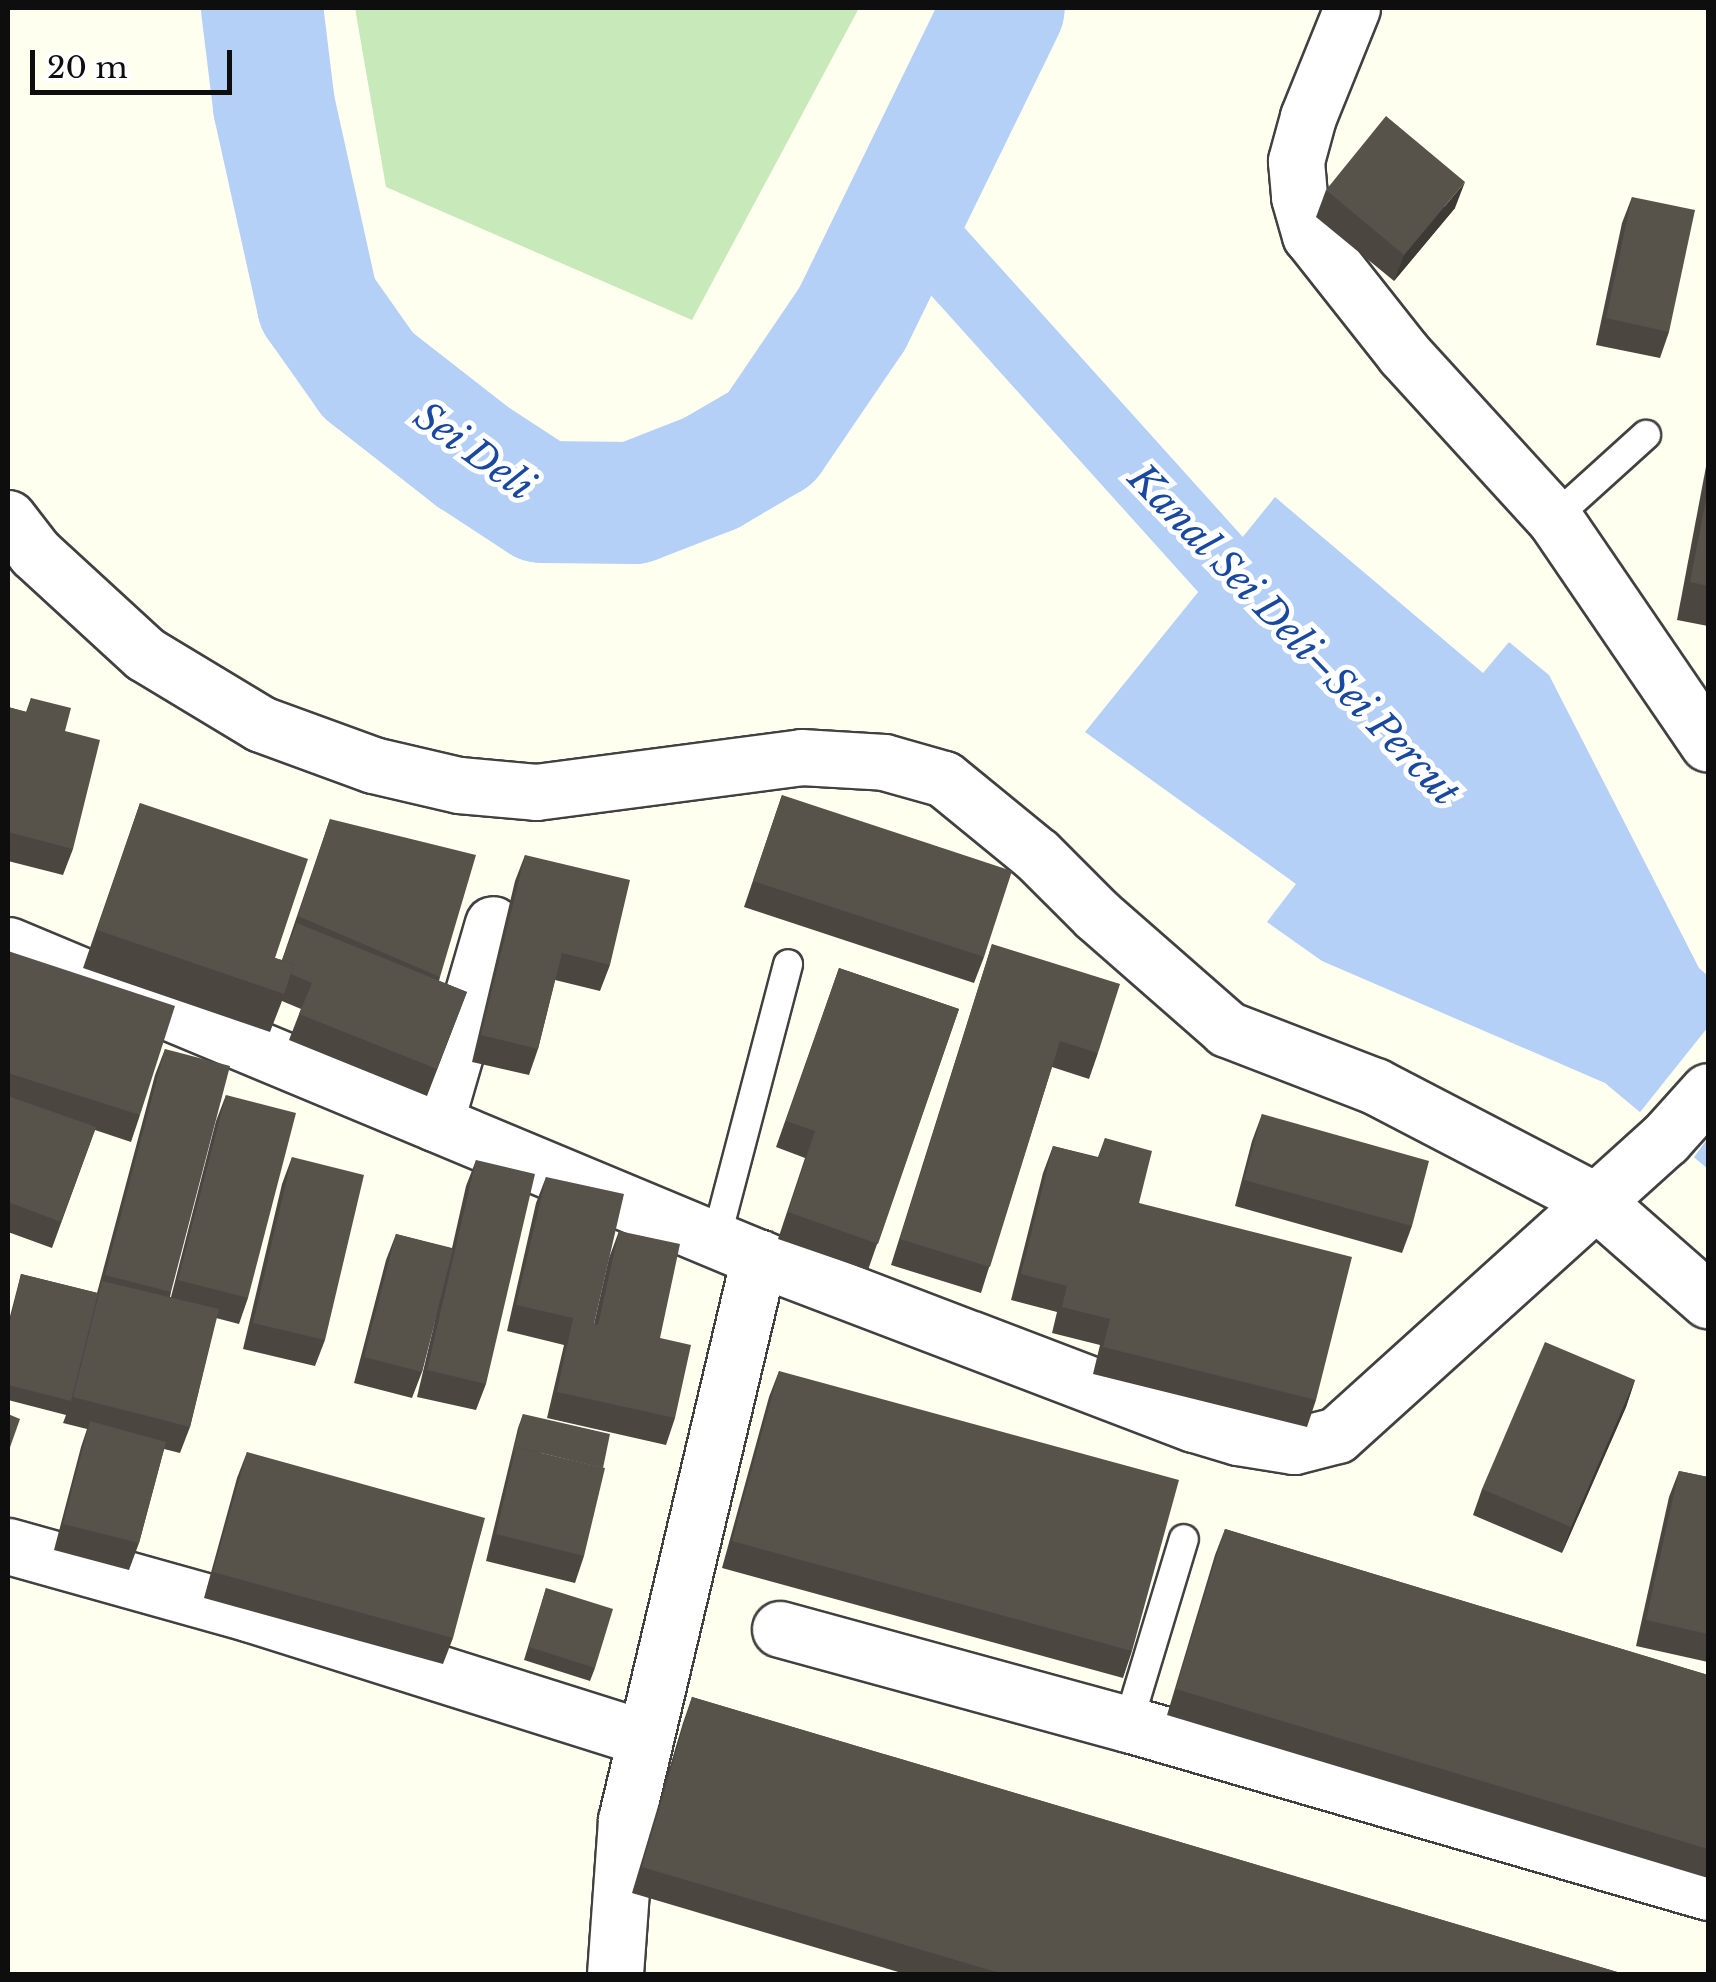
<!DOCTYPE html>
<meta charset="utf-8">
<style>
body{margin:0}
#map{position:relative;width:1716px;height:1982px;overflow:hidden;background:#ffffef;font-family:"Libre Baskerville",serif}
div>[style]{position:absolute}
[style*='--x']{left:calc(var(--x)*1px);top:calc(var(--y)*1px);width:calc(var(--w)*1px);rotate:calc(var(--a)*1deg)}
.green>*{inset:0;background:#c8e9b9}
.water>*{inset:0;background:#b5d0f6}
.pier>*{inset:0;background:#ffffef}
.canal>*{height:70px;margin:-35px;padding:0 35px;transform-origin:35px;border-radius:35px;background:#b5d0f6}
.river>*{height:122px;margin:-61px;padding:0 61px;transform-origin:61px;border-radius:61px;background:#b5d0f6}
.roads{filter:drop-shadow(2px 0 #414141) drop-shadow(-2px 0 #414141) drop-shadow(0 2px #414141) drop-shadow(0 -2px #414141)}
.service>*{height:28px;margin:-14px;padding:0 14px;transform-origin:14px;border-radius:14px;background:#fff}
.minor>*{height:55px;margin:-27.5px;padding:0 27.5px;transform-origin:27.5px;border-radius:27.5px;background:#fff}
.wall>*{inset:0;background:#4b4740}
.shaded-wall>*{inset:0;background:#3d3934}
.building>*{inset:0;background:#57524a}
span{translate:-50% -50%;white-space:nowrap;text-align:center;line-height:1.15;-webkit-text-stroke:10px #fff;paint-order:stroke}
.water-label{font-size:38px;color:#1848a0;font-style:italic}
.frame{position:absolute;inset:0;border:10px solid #0e0e0e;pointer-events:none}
.scale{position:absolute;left:30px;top:50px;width:202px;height:45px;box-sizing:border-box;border:5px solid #0e0e0e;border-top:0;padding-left:12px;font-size:30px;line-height:35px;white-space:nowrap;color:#0e0e0e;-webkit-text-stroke:8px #fff;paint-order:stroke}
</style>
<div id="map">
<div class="green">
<div style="clip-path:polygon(355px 8px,859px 8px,692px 320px,386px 187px)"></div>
</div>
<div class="water">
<div style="clip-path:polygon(1275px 497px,1483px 673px,1509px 642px,1549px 675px,1699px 968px,1708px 976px,1708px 1169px,1605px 1083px,1322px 961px,1267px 922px,1296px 884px,1085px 732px)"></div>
</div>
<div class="pier">
<div style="clip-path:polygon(1708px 1027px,1708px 1138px,1691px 1161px,1637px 1116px)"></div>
</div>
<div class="canal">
<div style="--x:904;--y:213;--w:568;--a:48"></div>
</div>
<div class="river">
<div style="--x:262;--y:8;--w:99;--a:83"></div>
<div style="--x:274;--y:106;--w:203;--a:77.5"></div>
<div style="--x:318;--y:304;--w:87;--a:54.8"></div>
<div style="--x:368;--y:375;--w:133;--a:38"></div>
<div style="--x:473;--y:457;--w:82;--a:33.1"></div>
<div style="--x:542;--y:502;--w:92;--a:0.6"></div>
<div style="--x:634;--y:503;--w:83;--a:-21.3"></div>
<div style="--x:711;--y:473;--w:69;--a:-30.3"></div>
<div style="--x:771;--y:438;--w:144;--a:-55.8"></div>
<div style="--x:852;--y:319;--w:346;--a:-64"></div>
</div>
<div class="roads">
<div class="service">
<div style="--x:1554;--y:518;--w:124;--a:-42.1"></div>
<div style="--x:716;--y:1239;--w:284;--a:-75.3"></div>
<div style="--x:1128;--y:1724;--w:193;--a:-73.2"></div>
</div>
<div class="minor">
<div style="--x:1352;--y:8;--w:118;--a:112"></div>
<div style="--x:1308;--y:117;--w:46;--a:105.3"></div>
<div style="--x:1296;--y:161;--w:36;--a:85"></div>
<div style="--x:1299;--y:197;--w:40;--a:74"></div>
<div style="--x:1310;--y:235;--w:152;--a:51.7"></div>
<div style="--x:1404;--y:354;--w:222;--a:47.6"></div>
<div style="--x:1554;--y:518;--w:273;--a:55.7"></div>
<div style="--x:8;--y:518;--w:44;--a:52.4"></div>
<div style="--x:35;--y:553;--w:149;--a:42.6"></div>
<div style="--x:145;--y:654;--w:135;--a:31.1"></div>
<div style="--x:261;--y:724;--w:119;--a:20.1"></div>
<div style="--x:373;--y:765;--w:88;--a:13.1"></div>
<div style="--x:459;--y:785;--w:77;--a:5.2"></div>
<div style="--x:536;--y:792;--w:267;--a:-7.5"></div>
<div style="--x:801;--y:757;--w:83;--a:3.4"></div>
<div style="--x:884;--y:762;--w:62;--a:15.8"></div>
<div style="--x:944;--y:779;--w:120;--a:39.3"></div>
<div style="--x:1037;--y:855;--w:85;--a:45"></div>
<div style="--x:1097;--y:915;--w:173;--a:41.2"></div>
<div style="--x:1227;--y:1029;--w:159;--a:21.1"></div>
<div style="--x:1375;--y:1086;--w:247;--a:27.5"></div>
<div style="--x:1594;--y:1200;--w:152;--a:41.3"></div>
<div style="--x:8;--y:945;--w:814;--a:22.63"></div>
<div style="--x:759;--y:1258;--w:466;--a:20.9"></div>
<div style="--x:1194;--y:1424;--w:46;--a:16.5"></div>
<div style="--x:1238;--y:1437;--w:57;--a:9.1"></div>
<div style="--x:1294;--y:1446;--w:44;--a:-14.3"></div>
<div style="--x:1337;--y:1435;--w:442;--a:-42.1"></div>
<div style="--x:1665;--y:1139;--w:64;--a:-48.1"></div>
<div style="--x:435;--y:1123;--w:207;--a:-73.8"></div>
<div style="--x:8;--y:1546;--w:252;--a:15.6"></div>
<div style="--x:251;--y:1614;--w:413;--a:17.5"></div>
<div style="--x:780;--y:1629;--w:361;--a:15.3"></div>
<div style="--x:1128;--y:1724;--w:604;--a:16.15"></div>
<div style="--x:615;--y:1974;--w:154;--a:-85.9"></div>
<div style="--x:626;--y:1820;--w:578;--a:-76.69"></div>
</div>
</div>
<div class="wall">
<div style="clip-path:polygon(1326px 190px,1455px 208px,1394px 281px,1316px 217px)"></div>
<div style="clip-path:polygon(1632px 197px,1669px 332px,1660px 358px,1596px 345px,1622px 223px)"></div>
<div style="clip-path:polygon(1708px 456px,1708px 626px,1677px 620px)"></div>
<div style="clip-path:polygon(31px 698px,65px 731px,73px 849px,63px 875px,8px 861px,8px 707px,26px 712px)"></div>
<div style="clip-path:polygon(782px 795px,984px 957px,974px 983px,744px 907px)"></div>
<div style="clip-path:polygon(140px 803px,275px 958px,282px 960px,330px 819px,440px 977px,439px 981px,467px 992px,427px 1096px,289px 1040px,301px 1009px,282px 1001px,270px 1032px,83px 968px)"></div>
<div style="clip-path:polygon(525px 855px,610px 965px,600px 991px,555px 980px,538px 1049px,529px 1075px,472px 1062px,515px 881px)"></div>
<div style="clip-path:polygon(992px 944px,1098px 1053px,1089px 1079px,1052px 1067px,981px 1293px,891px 1265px)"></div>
<div style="clip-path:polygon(8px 951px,140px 1115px,131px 1142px,95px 1130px,52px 1248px,8px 1232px)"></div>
<div style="clip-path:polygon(839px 968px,959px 1009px,868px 1270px,778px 1239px,805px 1158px,776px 1147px)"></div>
<div style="clip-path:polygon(165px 1049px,171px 1292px,170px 1297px,171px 1297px,216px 1121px,226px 1095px,248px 1298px,239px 1324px,216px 1318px,190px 1427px,180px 1453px,164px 1449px,139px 1543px,129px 1570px,54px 1550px,81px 1447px,87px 1429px,63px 1423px,66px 1415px,8px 1400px,8px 1324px,21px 1274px,97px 1293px,155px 1075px)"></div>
<div style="clip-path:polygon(1262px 1114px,1412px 1226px,1402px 1253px,1235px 1206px,1252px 1141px)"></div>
<div style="clip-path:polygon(1105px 1138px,1139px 1203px,1316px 1400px,1307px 1427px,1093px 1374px,1100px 1345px,1052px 1333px,1057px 1312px,1011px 1300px,1043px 1173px,1053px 1146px,1098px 1157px)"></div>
<div style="clip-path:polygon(292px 1157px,325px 1340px,315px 1366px,243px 1349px,282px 1184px)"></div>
<div style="clip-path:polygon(476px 1160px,486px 1384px,476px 1410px,417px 1397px,437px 1312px,422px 1372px,412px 1398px,354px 1383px,386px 1260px,396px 1234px,452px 1248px,466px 1186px)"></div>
<div style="clip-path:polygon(546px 1177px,594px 1324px,609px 1258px,619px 1231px,660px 1338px,675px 1418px,666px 1445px,547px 1418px,564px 1345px,507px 1331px,536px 1203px)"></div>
<div style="clip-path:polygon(779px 1371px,1132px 1651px,1123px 1678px,722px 1568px,769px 1397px)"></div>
<div style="clip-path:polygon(1635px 1380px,1626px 1407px,1562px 1553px,1473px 1515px,1482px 1489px)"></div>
<div style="clip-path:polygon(523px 1414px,584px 1556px,575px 1583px,486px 1561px,518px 1428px)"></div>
<div style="clip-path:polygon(247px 1452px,453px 1638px,443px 1664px,204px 1598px,237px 1478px)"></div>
<div style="clip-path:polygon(1679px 1471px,1708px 1477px,1708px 1662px,1636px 1646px,1669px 1497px)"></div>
<div style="clip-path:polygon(1225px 1529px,1708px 1675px,1708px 1878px,1167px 1715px,1215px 1555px)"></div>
<div style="clip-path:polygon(546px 1588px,595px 1668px,590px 1681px,524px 1660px)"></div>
<div style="clip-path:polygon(692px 1697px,1624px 1974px,905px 1974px,632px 1893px,683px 1723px)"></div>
</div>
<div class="shaded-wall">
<div style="clip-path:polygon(1465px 182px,1455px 208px,1394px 281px,1404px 255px)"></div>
<div style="clip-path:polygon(1635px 1380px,1626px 1407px,1562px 1553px,1571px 1527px)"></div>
</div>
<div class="building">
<div style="clip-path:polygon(1386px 116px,1465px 182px,1404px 255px,1326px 190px)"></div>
<div style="clip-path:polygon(1632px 197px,1695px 210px,1669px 332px,1606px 318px)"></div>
<div style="clip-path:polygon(1708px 489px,1708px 586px,1690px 582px)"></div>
<div style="clip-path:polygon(31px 698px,71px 708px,65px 731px,100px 740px,73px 849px,8px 832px,8px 707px,27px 712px)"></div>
<div style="clip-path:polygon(782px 795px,1012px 871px,984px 957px,753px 881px)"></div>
<div style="clip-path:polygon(140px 803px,308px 859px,275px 958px,294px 964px,284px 994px,97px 930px)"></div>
<div style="clip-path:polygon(330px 819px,476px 855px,440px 977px,298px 916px)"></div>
<div style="clip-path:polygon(525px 855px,630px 880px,610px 965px,562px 953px,538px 1049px,481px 1035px)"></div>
<div style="clip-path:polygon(297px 923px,467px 992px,437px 1069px,299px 1014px,312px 983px,291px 974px,294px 964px,282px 960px)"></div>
<div style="clip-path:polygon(992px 944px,1120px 984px,1098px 1053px,1060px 1041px,990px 1267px,900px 1239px)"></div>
<div style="clip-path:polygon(8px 951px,175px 1006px,140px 1115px,8px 1073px)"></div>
<div style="clip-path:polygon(839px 968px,959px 1009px,878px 1244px,788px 1212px,815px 1131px,786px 1121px)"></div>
<div style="clip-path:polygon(165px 1049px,230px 1066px,171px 1292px,105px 1275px)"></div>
<div style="clip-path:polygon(226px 1095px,296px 1113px,248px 1298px,178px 1280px)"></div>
<div style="clip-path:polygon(8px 1096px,96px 1127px,61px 1222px,8px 1202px)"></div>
<div style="clip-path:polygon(1262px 1114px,1429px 1161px,1412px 1226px,1244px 1180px)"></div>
<div style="clip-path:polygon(1105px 1138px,1152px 1151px,1139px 1203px,1352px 1257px,1316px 1400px,1103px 1347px,1110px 1319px,1062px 1307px,1067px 1286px,1021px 1274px,1053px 1146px,1099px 1158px)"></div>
<div style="clip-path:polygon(292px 1157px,364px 1175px,325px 1340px,253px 1323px)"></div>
<div style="clip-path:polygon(476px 1160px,535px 1174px,486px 1384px,427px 1370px)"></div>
<div style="clip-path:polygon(546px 1177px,624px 1194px,594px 1324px,598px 1325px,619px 1231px,680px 1244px,660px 1338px,691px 1345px,675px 1418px,557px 1392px,573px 1318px,516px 1305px)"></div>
<div style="clip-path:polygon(396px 1234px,453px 1249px,422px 1372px,364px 1357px)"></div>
<div style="clip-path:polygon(21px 1274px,98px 1293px,71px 1401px,8px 1385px,8px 1330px)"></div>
<div style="clip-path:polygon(102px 1281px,219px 1309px,190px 1427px,73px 1397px)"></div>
<div style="clip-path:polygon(1545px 1342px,1635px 1380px,1571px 1527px,1482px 1489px)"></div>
<div style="clip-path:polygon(779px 1371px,1179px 1480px,1132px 1651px,732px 1541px)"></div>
<div style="clip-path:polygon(8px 1414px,20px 1419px,8px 1453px)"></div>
<div style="clip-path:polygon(523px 1414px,610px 1434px,603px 1468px,516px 1447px,511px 1460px)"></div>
<div style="clip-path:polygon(90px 1421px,166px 1442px,139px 1543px,63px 1524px)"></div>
<div style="clip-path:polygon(516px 1447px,605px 1468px,584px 1556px,496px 1534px)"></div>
<div style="clip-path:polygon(247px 1452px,485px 1518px,453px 1638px,213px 1572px)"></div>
<div style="clip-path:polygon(1679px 1471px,1708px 1477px,1708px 1634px,1646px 1620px)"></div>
<div style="clip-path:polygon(1225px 1529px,1708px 1675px,1708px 1849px,1176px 1689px)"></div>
<div style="clip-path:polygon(546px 1588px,613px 1609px,595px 1668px,529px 1647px)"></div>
<div style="clip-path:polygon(692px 1697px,1624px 1974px,1003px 1974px,642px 1867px)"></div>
</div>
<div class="water-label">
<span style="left:474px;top:451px;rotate:36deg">Sei Deli</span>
<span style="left:1294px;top:635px;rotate:46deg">Kanal Sei Deli–Sei Percut</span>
</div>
<div class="frame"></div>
<div class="scale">20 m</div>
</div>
